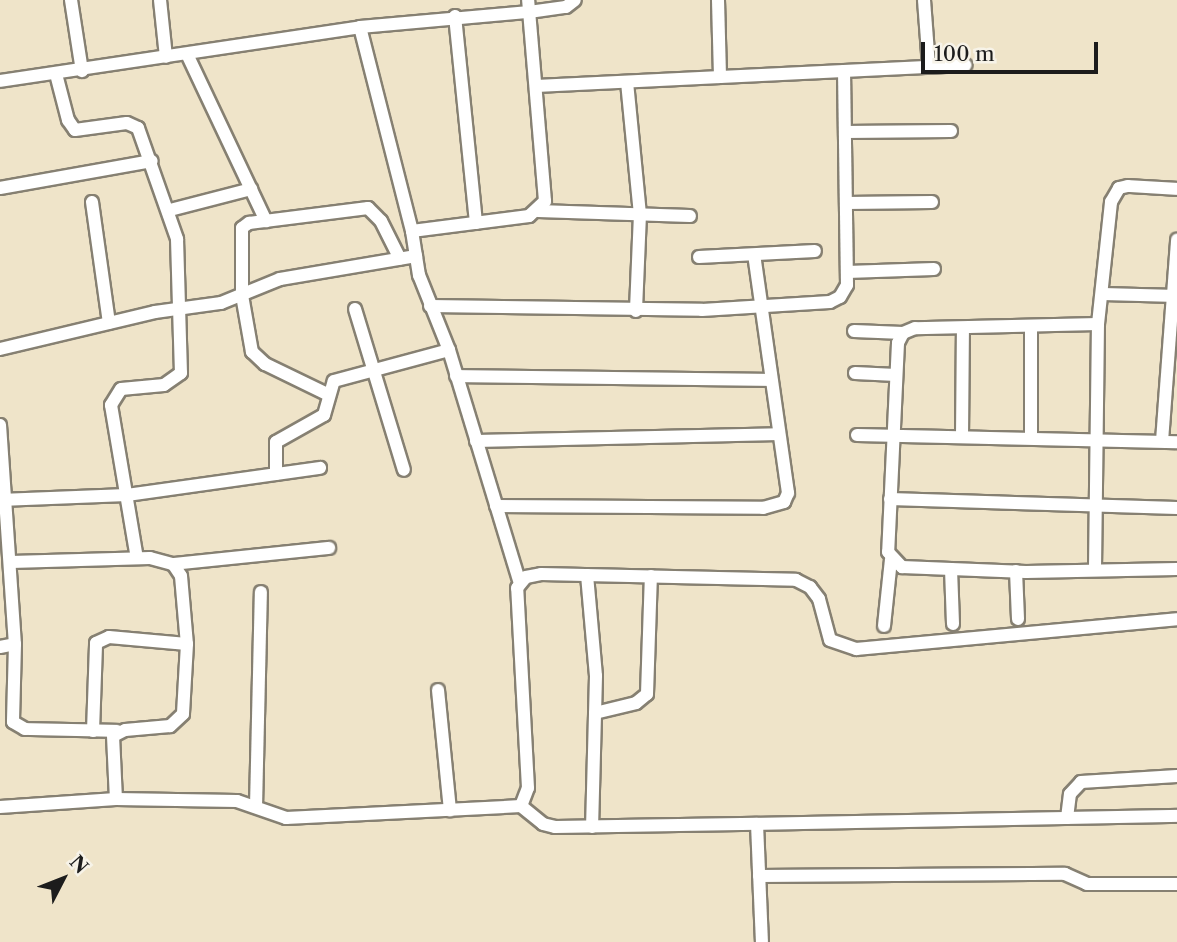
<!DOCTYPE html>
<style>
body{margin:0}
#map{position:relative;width:1177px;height:942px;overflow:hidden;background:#efe4c9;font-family:"Libre Caslon Text",serif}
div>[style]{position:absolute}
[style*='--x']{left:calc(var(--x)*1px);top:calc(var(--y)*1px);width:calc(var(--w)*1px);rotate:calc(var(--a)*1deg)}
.roads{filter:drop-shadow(2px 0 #868072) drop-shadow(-2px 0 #868072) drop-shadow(0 2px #868072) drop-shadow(0 -2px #868072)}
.minor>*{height:12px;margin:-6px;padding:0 6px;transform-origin:6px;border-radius:6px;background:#fff}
span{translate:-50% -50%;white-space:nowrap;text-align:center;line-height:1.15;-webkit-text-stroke:6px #f7f3e8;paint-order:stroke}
.north{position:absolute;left:28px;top:844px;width:70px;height:70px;-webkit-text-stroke:5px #f7f3e8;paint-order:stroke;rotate:48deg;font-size:19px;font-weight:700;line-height:28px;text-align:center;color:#1c1c1c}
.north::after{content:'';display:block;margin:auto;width:24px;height:32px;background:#1c1c1c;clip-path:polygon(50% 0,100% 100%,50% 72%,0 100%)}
.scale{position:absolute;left:921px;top:42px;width:177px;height:32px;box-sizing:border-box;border:4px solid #1c1c1c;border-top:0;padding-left:9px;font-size:21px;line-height:24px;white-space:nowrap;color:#1c1c1c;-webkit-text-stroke:5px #f7f3e8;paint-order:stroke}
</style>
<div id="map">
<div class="roads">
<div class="minor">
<div style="--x:71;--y:0;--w:72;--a:81.2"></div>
<div style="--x:160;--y:0;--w:57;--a:84"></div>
<div style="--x:718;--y:0;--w:77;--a:88.5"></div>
<div style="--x:924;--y:0;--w:67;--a:85.7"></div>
<div style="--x:455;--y:16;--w:208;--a:84.2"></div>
<div style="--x:360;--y:27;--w:211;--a:75.7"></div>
<div style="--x:412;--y:231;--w:45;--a:81"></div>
<div style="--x:419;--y:275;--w:81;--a:68.2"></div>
<div style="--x:449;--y:350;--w:241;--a:73.1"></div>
<div style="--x:187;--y:54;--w:185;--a:64.7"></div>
<div style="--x:56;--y:74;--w:48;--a:75.4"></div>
<div style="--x:68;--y:120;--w:12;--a:55"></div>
<div style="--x:75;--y:130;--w:52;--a:-7.7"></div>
<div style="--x:127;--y:123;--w:12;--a:24"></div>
<div style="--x:138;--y:128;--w:118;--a:70.6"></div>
<div style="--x:177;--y:239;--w:134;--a:88.3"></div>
<div style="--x:181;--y:373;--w:21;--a:145"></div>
<div style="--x:164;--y:385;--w:43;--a:174.7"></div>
<div style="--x:121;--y:389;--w:19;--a:122"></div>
<div style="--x:111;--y:405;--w:155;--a:80.4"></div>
<div style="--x:0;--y:81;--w:364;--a:-8.5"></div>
<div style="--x:360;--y:27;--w:170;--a:-5.1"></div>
<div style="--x:529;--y:12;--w:37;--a:-8"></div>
<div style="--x:566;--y:7;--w:11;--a:-38"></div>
<div style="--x:627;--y:82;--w:133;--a:84.4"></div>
<div style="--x:640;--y:214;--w:97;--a:92.4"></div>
<div style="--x:537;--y:86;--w:429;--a:-2.8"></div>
<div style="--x:845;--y:132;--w:106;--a:-0.5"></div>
<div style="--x:0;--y:188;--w:154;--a:-10.1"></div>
<div style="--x:92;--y:202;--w:122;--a:82"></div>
<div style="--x:846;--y:203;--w:86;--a:-0.7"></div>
<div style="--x:170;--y:210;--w:84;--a:-14.5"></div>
<div style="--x:538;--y:211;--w:152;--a:1.9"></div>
<div style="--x:412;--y:231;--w:118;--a:-7.3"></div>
<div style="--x:529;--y:216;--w:22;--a:-43"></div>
<div style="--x:545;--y:201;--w:202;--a:-94.8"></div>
<div style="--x:699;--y:257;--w:116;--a:-3"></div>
<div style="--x:847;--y:272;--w:87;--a:-2"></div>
<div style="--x:1103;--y:294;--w:74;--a:1.5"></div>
<div style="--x:430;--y:306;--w:272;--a:0.8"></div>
<div style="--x:702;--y:310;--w:128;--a:-3.6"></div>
<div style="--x:830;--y:302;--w:11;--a:-27"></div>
<div style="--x:840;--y:297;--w:14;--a:-60"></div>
<div style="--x:847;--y:285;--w:214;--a:-90.8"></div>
<div style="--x:355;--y:309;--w:168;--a:73.1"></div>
<div style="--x:1098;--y:324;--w:183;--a:178.7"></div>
<div style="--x:915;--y:328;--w:13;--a:157"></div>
<div style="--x:903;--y:333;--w:11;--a:117"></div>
<div style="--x:898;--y:343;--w:209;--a:92.7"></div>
<div style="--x:888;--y:552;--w:21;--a:47"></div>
<div style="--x:902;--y:567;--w:124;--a:2.3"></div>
<div style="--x:1026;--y:572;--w:151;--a:-1.1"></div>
<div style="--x:1031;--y:327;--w:111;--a:90"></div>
<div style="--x:854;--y:331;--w:49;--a:2.3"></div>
<div style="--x:0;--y:349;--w:159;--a:-13.4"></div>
<div style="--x:155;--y:312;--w:67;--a:-7.8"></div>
<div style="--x:221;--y:303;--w:64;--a:-22.1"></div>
<div style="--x:280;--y:279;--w:138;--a:-9.6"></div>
<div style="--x:855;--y:373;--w:41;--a:2.8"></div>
<div style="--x:456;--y:376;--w:315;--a:0.7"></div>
<div style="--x:327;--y:394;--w:69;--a:-154.2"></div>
<div style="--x:265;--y:364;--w:18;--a:-137"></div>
<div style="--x:252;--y:352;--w:58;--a:-100"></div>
<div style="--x:242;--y:295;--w:67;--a:-90"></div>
<div style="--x:242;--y:228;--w:9;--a:-36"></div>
<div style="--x:249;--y:223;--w:120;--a:-7.2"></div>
<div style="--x:368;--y:208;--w:18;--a:45"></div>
<div style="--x:381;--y:221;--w:42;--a:63.4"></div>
<div style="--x:0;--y:425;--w:220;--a:86.1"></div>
<div style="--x:15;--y:644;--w:78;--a:91.5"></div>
<div style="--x:13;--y:722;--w:14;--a:30"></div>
<div style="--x:25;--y:729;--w:92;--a:1.2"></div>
<div style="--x:857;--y:435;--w:320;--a:1.3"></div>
<div style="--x:962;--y:437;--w:108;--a:-89.5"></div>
<div style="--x:476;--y:441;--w:303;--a:-1.3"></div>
<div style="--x:1162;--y:441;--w:202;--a:-85.7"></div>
<div style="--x:276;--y:474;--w:32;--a:-90"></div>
<div style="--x:276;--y:442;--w:55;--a:-29.4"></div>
<div style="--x:324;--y:415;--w:35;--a:-74"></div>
<div style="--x:334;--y:381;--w:119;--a:-15.1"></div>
<div style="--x:890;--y:499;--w:287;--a:1.8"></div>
<div style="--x:0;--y:500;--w:127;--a:-2.3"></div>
<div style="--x:127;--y:495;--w:195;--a:-8"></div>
<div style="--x:496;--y:506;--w:267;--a:0.4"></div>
<div style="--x:763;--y:508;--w:22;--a:-16"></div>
<div style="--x:784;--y:502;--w:10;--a:-66"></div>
<div style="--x:788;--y:493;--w:240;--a:-98.1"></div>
<div style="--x:11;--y:562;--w:139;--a:-1.6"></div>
<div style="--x:150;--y:558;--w:24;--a:15"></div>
<div style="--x:173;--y:564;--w:14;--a:56"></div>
<div style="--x:181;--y:576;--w:68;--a:85"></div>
<div style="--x:187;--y:644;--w:70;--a:93.3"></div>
<div style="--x:183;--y:714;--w:18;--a:137"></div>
<div style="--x:170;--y:726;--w:45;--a:174.9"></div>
<div style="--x:125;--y:730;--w:13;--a:153"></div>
<div style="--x:113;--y:736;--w:63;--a:87.3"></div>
<div style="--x:173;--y:564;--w:157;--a:-5.9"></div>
<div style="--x:1095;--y:568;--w:244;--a:-89.3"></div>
<div style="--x:1098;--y:324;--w:123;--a:-83.9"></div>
<div style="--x:1111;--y:202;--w:16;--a:-60"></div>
<div style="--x:1119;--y:188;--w:9;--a:-13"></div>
<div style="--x:1128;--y:186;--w:49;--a:3.5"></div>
<div style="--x:951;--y:569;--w:55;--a:87.9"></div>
<div style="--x:1016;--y:571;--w:48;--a:87.6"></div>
<div style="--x:587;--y:575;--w:101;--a:84.9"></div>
<div style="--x:596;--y:676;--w:151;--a:91.5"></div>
<div style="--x:884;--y:626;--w:67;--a:-84"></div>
<div style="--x:0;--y:647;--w:15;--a:-11"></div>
<div style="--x:438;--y:690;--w:121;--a:84.3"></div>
<div style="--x:595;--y:713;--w:42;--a:-13.7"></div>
<div style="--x:636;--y:703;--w:14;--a:-39"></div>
<div style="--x:647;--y:694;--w:118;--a:-88.1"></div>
<div style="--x:93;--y:731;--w:88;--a:-88"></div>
<div style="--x:96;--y:643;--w:14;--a:-25"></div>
<div style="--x:109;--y:637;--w:78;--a:5.1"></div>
<div style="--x:521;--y:806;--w:28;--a:39"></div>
<div style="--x:543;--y:824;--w:12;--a:14"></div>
<div style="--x:555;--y:827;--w:202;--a:-0.9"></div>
<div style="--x:757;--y:824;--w:118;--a:87.6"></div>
<div style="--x:0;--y:807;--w:116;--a:-3.9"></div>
<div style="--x:116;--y:799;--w:121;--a:0.9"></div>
<div style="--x:237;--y:801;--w:52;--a:19.1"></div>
<div style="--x:286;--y:818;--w:235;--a:-2.9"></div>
<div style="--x:521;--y:806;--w:19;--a:-69"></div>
<div style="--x:528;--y:788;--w:200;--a:-93.1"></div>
<div style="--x:517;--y:588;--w:14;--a:-51"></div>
<div style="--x:526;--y:577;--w:15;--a:-11"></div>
<div style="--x:541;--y:574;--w:255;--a:1.3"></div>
<div style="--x:796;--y:580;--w:16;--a:27"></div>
<div style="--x:810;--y:587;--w:15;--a:53"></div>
<div style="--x:819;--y:599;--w:42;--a:75"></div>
<div style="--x:830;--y:640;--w:28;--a:19"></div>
<div style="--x:856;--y:649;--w:322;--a:-5.3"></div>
<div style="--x:256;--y:807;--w:215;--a:-88.7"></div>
<div style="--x:1067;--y:818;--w:24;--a:-83"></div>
<div style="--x:1070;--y:794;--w:16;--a:-47"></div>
<div style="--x:1081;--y:782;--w:96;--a:-3.6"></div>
<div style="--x:757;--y:824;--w:420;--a:-1.1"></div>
<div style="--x:759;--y:876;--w:306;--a:-0.4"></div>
<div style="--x:1065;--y:874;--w:24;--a:24"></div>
<div style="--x:1087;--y:884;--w:90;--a:0"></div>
</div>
</div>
<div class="north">N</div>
<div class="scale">100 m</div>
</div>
